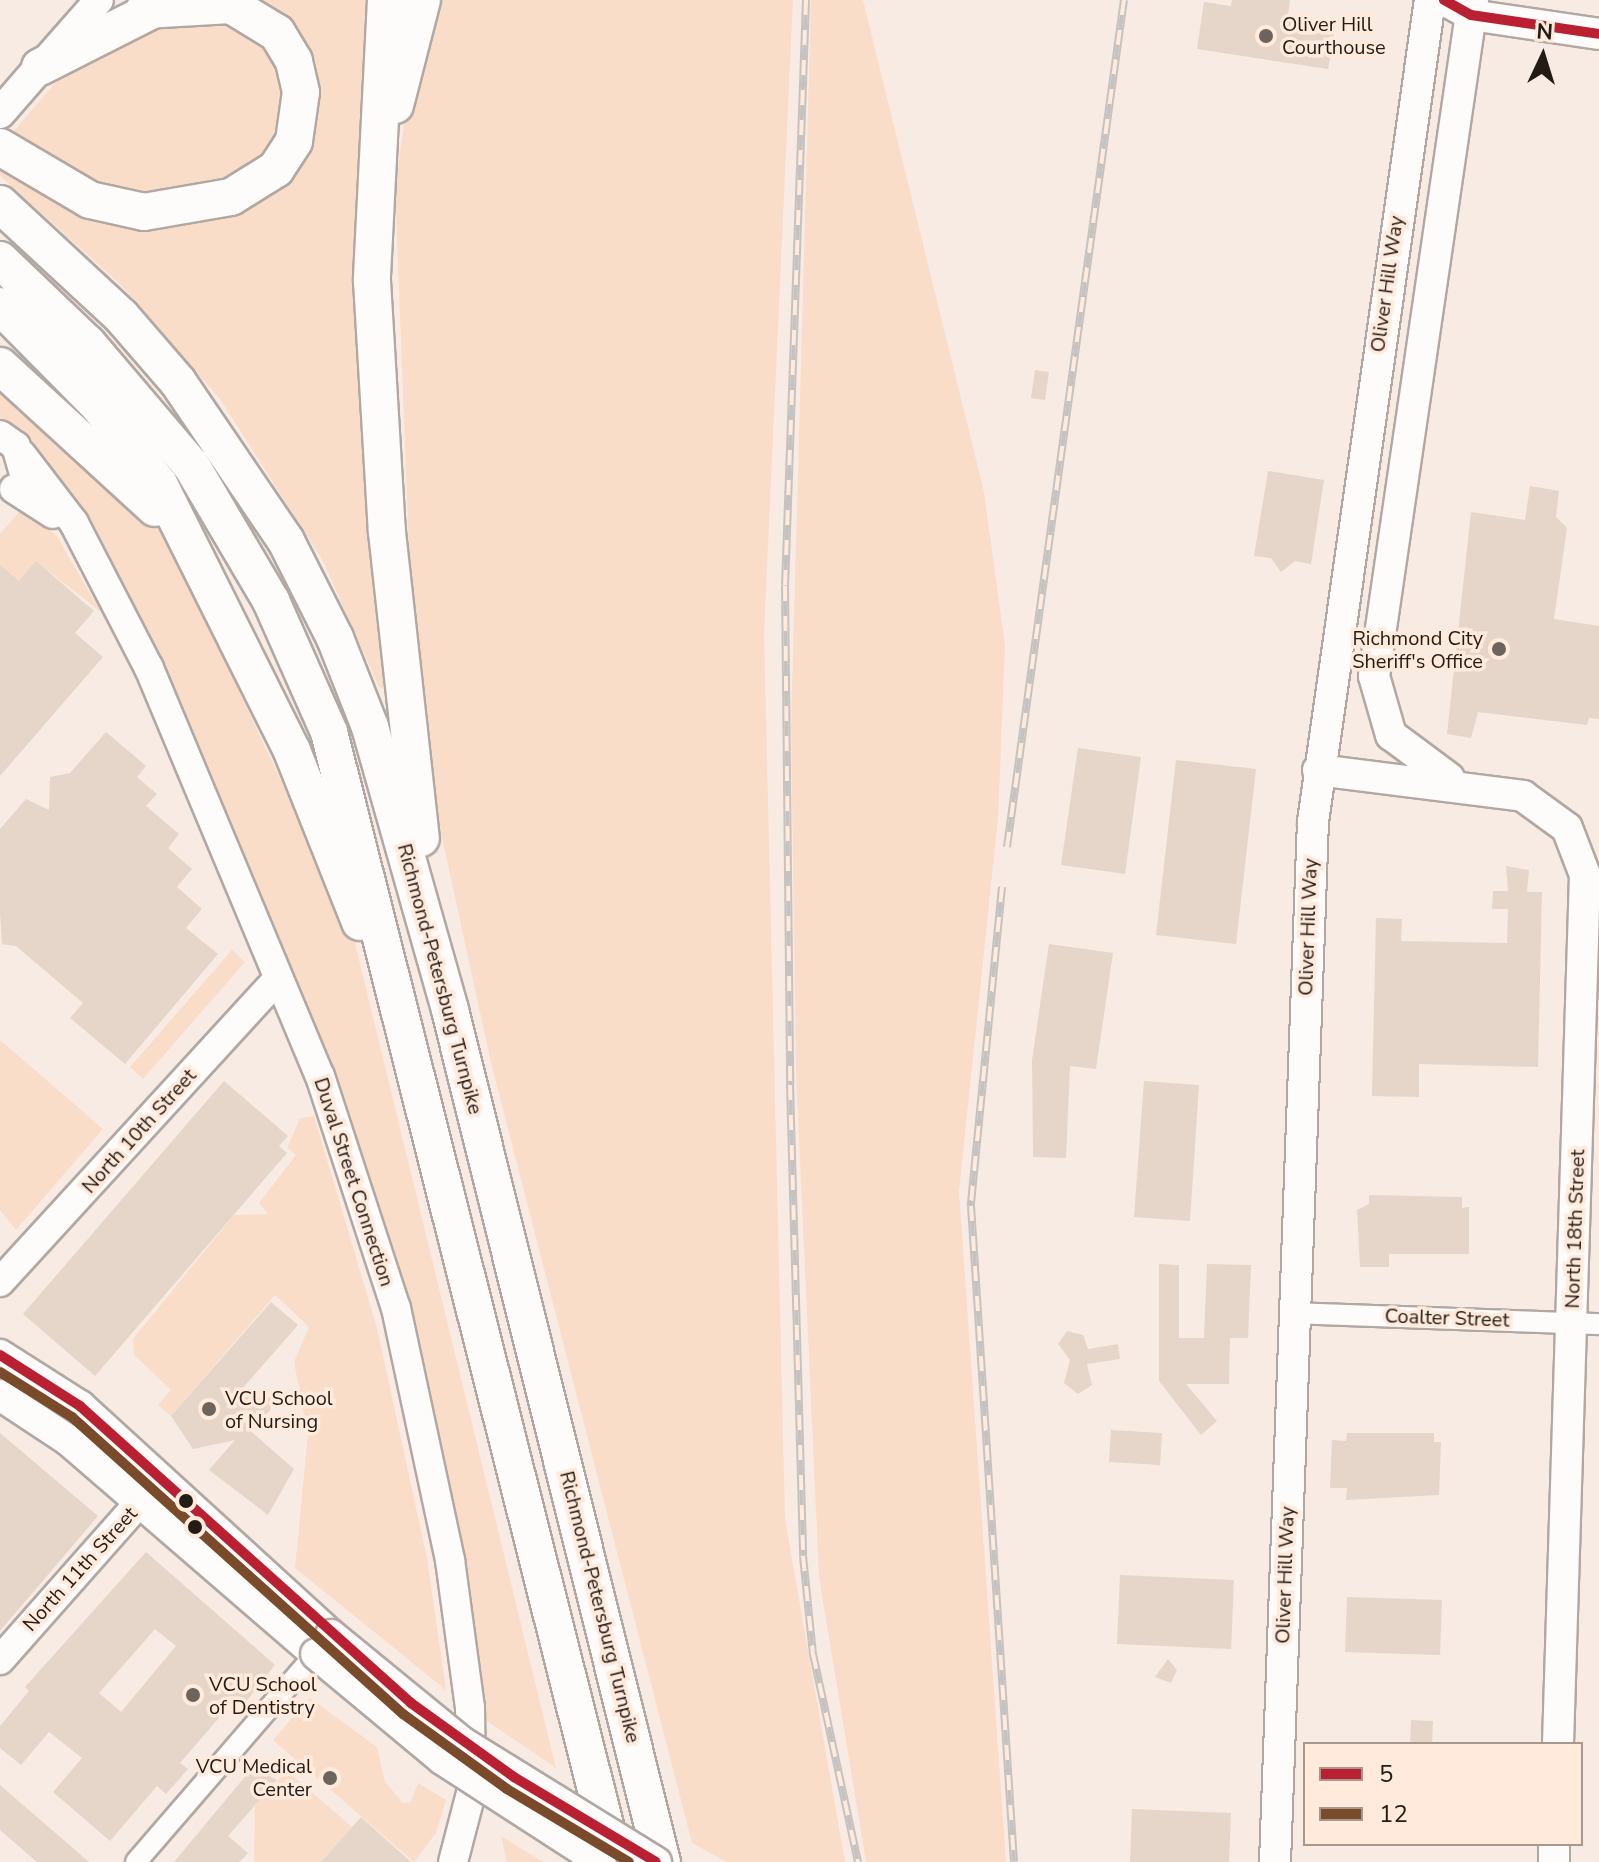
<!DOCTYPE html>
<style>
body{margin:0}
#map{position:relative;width:1599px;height:1862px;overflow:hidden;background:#f7ebe4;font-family:"Nunito Sans",sans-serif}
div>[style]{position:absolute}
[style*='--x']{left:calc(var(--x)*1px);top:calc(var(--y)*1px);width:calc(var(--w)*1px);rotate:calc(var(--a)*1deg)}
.green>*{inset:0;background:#faddc9}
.building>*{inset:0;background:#e6d5c9}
.roads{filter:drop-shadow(2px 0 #b1a8a3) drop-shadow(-2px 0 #b1a8a3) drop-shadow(0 2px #b1a8a3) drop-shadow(0 -2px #b1a8a3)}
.street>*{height:20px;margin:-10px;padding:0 10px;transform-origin:10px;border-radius:10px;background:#fefcfb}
.secondary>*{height:28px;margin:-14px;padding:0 14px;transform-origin:14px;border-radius:14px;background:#fefcfb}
.primary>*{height:30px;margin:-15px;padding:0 15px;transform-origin:15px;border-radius:15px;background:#fefcfb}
.highway>*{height:36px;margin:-18px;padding:0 18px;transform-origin:18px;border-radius:18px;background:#fefcfb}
.rail>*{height:8px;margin-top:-4px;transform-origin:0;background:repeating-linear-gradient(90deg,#ffeadc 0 15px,#c6c2c0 0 30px);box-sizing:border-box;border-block:2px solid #c6c2c0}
.bridges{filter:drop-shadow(2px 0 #b1a8a3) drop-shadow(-2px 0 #b1a8a3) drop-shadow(0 2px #b1a8a3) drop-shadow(0 -2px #b1a8a3)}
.primary-bridge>*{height:30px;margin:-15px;padding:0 15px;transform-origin:15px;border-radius:15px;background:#fefcfb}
.bus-1>*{height:10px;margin:-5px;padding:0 5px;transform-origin:5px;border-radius:5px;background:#b92031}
.bus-2>*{height:10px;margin:-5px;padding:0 5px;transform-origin:5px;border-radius:5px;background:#7a4b2a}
.dots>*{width:22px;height:22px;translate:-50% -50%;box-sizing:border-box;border:4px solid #ffeadc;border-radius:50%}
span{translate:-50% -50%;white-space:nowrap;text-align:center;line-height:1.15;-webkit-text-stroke:7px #ffeadc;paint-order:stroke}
.poi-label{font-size:20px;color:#221b16}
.left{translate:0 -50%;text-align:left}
.right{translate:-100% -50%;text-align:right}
.street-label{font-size:20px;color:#221b16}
.legend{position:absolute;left:1303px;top:1742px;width:280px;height:104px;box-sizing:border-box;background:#ffeadc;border:2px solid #a7978d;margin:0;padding:10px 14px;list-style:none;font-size:24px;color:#221b16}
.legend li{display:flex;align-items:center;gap:16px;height:40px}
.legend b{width:40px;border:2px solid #a7978d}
.north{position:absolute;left:1503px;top:16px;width:80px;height:80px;-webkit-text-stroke:6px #ffeadc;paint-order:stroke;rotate:4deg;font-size:22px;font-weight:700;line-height:32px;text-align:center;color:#221b16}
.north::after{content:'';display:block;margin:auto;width:28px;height:36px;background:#221b16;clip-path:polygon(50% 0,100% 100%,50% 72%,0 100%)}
</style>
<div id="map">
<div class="green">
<div style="clip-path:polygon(247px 0,379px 0,387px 690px,379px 687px,323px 561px,220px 399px,120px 284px,0 176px,0 157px,202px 214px,306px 118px)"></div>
<div style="clip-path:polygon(438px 0,793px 0,764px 632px,785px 1519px,845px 1862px,727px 1862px,692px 1843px,491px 1063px,441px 833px,414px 678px,395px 187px,407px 105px)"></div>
<div style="clip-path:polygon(811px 0,863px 0,984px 492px,1005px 646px,998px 818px,959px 1191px,1006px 1862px,866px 1862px,819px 1577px,796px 1073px,791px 724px)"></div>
<div style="clip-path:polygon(205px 8px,277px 51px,288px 126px,248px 179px,119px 198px,7px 139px,75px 60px)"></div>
<div style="clip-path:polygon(0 387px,160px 522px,353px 935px,556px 1768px,481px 1717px,428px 1397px,188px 737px,0 424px)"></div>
<div style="clip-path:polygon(21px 510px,56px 535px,101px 612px,37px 562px,19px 581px,0 565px,0 534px)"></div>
<div style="clip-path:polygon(232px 950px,245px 962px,143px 1079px,130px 1067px)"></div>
<div style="clip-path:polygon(0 1040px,103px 1129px,16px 1230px,0 1210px)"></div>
<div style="clip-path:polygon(314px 1116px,377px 1328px,427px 1558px,446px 1690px,295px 1568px,308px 1434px,294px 1362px,309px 1327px,275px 1295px,171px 1416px,158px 1405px,171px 1390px,134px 1355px,133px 1339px,234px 1215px,268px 1214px,259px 1203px,296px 1155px,287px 1148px,300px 1118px)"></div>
<div style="clip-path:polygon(310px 1698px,377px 1747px,385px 1782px,403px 1803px,411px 1802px,418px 1783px,446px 1800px,436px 1833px,414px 1862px,273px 1740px)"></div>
<div style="clip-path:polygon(287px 1771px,352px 1827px,321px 1862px,254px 1862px,255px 1805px)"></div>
<div style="clip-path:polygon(501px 1836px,543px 1862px,507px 1862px)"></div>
</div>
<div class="building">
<div style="clip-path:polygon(1232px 0,1290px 0,1288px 15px,1336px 22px,1328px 69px,1197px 49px,1204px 2px,1231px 6px)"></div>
<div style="clip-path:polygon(1035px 370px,1049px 372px,1045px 400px,1031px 398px)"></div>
<div style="clip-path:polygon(1268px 471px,1324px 480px,1311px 564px,1295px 561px,1281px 572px,1271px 558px,1254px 556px)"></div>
<div style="clip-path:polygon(1530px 486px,1559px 491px,1556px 517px,1567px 528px,1554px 619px,1599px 626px,1599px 719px,1589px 718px,1587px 725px,1478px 712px,1471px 738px,1447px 734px,1471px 512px,1525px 520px)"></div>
<div style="clip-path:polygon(36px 561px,94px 611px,75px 633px,103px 657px,0 776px,0 565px,19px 581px)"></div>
<div style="clip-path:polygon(106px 732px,146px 766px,137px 777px,157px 794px,146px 806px,179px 834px,168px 848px,192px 869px,177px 887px,202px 909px,186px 928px,218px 954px,125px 1064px,70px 1018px,83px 1003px,16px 946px,2px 944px,0 912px,0 829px,26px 799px,49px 810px,50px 777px,70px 773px)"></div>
<div style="clip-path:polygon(1078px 748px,1141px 757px,1125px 874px,1061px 865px)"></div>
<div style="clip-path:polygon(1176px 760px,1256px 769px,1236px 944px,1156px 935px)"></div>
<div style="clip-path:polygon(1506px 866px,1529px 870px,1527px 892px,1542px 892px,1538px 1067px,1419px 1064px,1419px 1097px,1372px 1096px,1376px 918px,1402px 919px,1401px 941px,1507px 943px,1508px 909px,1492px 909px,1493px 891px,1508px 891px)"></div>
<div style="clip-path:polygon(1049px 944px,1113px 953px,1096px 1069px,1070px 1066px,1066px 1158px,1033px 1157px,1032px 1060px)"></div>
<div style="clip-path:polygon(224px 1081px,288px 1136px,279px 1146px,287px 1153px,95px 1376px,23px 1314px)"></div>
<div style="clip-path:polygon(1144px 1081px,1199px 1085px,1190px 1221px,1134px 1217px)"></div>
<div style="clip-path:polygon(1369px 1195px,1462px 1197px,1462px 1208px,1469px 1207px,1469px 1254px,1389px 1254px,1389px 1267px,1360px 1267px,1357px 1210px,1369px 1204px)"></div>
<div style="clip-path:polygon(1159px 1264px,1179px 1265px,1179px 1338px,1204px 1338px,1207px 1264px,1251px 1265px,1248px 1338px,1230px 1338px,1229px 1384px,1186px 1384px,1217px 1421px,1201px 1435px,1159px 1381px)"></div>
<div style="clip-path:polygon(271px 1302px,298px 1325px,235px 1397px,273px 1397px,270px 1411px,247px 1428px,294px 1469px,268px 1515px,209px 1470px,235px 1440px,193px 1449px,171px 1416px)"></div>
<div style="clip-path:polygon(1067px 1331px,1083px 1335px,1088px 1349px,1118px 1344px,1120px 1359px,1087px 1364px,1092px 1385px,1078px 1394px,1064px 1383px,1070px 1360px,1058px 1344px)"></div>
<div style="clip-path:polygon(1111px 1430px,1162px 1433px,1160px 1465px,1109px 1462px)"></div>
<div style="clip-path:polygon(0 1433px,98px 1516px,0 1631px)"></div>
<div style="clip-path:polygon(1347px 1433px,1434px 1433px,1434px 1442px,1441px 1442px,1439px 1495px,1346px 1500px,1347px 1488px,1330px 1488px,1332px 1440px,1346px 1441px)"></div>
<div style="clip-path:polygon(evenodd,146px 1552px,275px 1665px,245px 1703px,237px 1697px,180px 1763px,188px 1769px,166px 1794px,157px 1786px,110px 1841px,53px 1792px,82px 1758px,49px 1732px,21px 1765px,0 1748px,0 1726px,29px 1691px,25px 1687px,146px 1552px,155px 1629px,176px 1646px,121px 1712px,99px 1693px,155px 1629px)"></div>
<div style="clip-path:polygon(1120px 1575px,1234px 1580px,1231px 1649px,1117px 1644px)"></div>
<div style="clip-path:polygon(1347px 1597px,1442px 1600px,1440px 1655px,1345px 1652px)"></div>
<div style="clip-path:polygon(1168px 1659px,1177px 1670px,1171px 1683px,1155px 1677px)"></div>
<div style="clip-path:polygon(1411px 1720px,1433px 1721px,1432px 1744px,1410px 1744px)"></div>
<div style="clip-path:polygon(253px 1767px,277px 1780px,228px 1836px,248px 1853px,239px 1862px,174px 1862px)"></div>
<div style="clip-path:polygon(0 1785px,89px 1862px,37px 1862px,0 1830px)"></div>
<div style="clip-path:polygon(1132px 1809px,1231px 1813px,1229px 1862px,1130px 1862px)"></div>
<div style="clip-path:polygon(361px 1817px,411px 1862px,321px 1862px)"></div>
</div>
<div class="roads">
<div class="street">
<div style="--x:1294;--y:1313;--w:305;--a:2.1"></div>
<div style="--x:136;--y:1862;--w:288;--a:-49.2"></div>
</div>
<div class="secondary">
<div style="--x:48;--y:58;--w:77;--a:-48.7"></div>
<div style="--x:0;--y:435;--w:19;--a:35"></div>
<div style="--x:16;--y:446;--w:26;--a:74"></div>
<div style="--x:22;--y:455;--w:86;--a:52.6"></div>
<div style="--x:74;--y:523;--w:163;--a:62.7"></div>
<div style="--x:149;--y:668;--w:442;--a:67.3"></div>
<div style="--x:320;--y:1076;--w:244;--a:71.9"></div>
<div style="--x:396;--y:1308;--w:258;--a:77.9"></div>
<div style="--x:450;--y:1560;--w:148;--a:82.3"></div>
<div style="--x:470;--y:1707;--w:86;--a:89.3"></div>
<div style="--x:471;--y:1793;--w:71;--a:104.6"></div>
<div style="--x:14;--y:489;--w:46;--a:32.7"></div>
<div style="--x:0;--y:1282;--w:411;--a:-47.5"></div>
<div style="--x:0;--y:1660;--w:232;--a:-48.5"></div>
</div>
<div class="primary">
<div style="--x:1453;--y:5;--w:21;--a:29"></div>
<div style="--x:1471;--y:15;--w:129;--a:8.4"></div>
<div style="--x:0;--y:113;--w:61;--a:-49"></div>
<div style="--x:1318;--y:770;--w:207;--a:7.2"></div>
<div style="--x:1523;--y:796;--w:54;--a:36"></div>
<div style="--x:1567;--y:828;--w:50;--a:69"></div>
<div style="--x:1585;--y:875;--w:869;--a:91.78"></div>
<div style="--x:1449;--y:778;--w:72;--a:-143.4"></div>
<div style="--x:1391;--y:735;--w:61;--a:-106.1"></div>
<div style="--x:1374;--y:676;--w:683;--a:-81.67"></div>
<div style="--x:0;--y:1355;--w:95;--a:32.5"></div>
<div style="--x:80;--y:1406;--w:340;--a:42.4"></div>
<div style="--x:0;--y:1395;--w:82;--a:33.5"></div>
<div style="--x:68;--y:1440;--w:328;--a:40.8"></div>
<div style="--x:1275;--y:1862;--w:1041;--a:-87.91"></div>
<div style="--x:1313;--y:822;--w:830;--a:-81.9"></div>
<div style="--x:1554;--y:1862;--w:18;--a:-90"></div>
</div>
<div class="highway">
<div style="--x:386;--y:0;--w:281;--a:92.9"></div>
<div style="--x:372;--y:281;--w:251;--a:86.6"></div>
<div style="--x:387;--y:532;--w:308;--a:83.7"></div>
<div style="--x:40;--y:67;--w:141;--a:-26.9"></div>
<div style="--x:395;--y:105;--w:108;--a:-75.6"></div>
<div style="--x:0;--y:147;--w:104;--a:30.5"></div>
<div style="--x:90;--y:200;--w:55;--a:12.5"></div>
<div style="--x:144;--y:212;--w:88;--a:-9.8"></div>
<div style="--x:231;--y:197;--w:53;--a:-31.9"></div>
<div style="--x:276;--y:169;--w:33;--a:-57"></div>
<div style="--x:294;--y:141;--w:49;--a:-81.9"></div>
<div style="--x:301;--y:92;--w:32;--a:-103"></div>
<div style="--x:294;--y:61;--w:33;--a:-121"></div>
<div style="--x:277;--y:33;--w:54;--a:-148.7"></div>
<div style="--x:231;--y:5;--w:87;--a:176.7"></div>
<div style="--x:0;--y:204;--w:165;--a:42.8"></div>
<div style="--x:121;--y:316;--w:87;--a:49.2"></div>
<div style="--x:178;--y:382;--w:192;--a:55.8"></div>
<div style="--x:286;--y:541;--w:109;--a:63.2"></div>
<div style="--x:335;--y:638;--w:96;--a:68.5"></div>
<div style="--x:370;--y:727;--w:294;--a:74.2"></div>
<div style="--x:450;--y:1010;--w:878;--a:76.03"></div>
<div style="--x:0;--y:260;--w:120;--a:43.7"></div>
<div style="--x:87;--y:343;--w:160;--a:49.6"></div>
<div style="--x:191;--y:465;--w:158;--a:59.5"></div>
<div style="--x:271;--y:601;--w:143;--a:66.1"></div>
<div style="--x:329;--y:732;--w:1160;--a:75.83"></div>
<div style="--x:0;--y:306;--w:141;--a:45.3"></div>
<div style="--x:99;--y:406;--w:98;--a:52.4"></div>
<div style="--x:159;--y:484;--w:298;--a:63.5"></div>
<div style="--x:292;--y:751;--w:184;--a:68.3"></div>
<div style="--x:0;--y:366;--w:210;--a:42.5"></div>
</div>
</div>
<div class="rail">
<div style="--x:806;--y:0;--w:586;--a:92.05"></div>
<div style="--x:785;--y:586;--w:499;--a:89.4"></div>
<div style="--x:790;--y:1085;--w:471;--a:88.4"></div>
<div style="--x:803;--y:1556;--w:99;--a:84.2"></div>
<div style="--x:813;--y:1654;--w:213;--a:77.8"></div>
<div style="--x:1007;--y:847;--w:855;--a:-82.14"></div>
<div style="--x:1002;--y:887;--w:321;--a:95.6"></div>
<div style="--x:971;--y:1206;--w:657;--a:86.25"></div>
</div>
<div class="bridges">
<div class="primary-bridge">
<div style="--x:331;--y:1635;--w:171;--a:39.3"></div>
<div style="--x:463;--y:1743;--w:227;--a:31.7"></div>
<div style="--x:316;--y:1654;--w:164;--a:39.8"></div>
<div style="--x:442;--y:1759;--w:189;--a:32.9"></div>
</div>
</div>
<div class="bus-1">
<div style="--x:1444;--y:0;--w:31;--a:29"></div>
<div style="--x:1471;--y:15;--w:129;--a:8.4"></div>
<div style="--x:0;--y:1355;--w:95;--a:32.5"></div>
<div style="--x:80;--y:1406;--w:445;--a:41.9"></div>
<div style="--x:411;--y:1703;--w:127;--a:35.7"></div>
<div style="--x:514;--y:1777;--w:165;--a:30.9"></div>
</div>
<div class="bus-2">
<div style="--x:0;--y:1372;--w:85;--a:32"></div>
<div style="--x:72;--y:1417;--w:445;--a:41.9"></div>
<div style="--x:403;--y:1714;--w:128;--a:35.8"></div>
<div style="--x:507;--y:1789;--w:142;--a:30.9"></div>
</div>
<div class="dots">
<div style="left:1266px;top:36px;background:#6d645e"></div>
<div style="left:1499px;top:649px;background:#6d645e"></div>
<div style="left:209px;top:1409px;background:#6d645e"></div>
<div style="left:186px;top:1501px;background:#221b16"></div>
<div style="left:195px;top:1527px;background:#221b16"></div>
<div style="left:193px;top:1695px;background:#6d645e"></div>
<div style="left:330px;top:1778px;background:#6d645e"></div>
</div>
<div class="poi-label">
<span class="left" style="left:1282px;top:36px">Oliver Hill<br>Courthouse</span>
<span class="right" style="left:1483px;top:650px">Richmond City<br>Sheriff's Office</span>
<span class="left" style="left:225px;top:1410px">VCU School<br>of Nursing</span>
<span class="left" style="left:209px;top:1696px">VCU School<br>of Dentistry</span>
<span class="right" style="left:312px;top:1778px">VCU Medical<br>Center</span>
</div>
<div class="street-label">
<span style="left:1387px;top:284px;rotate:-82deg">Oliver Hill Way</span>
<span style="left:1308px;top:927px;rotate:-88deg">Oliver Hill Way</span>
<span style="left:440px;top:979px;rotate:75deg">Richmond-Petersburg Turnpike</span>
<span style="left:139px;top:1131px;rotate:-48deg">North 10th Street</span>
<span style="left:354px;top:1182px;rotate:72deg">Duval Street Connection</span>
<span style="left:1575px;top:1229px;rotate:-88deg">North 18th Street</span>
<span style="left:1447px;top:1318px;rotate:2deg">Coalter Street</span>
<span style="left:80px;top:1569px;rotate:-48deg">North 11th Street</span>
<span style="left:1285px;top:1575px;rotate:-88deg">Oliver Hill Way</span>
<span style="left:600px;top:1607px;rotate:76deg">Richmond-Petersburg Turnpike</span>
</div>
<ul class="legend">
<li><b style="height:10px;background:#b92031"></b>5</li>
<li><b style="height:10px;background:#7a4b2a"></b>12</li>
</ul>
<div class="north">N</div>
</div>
